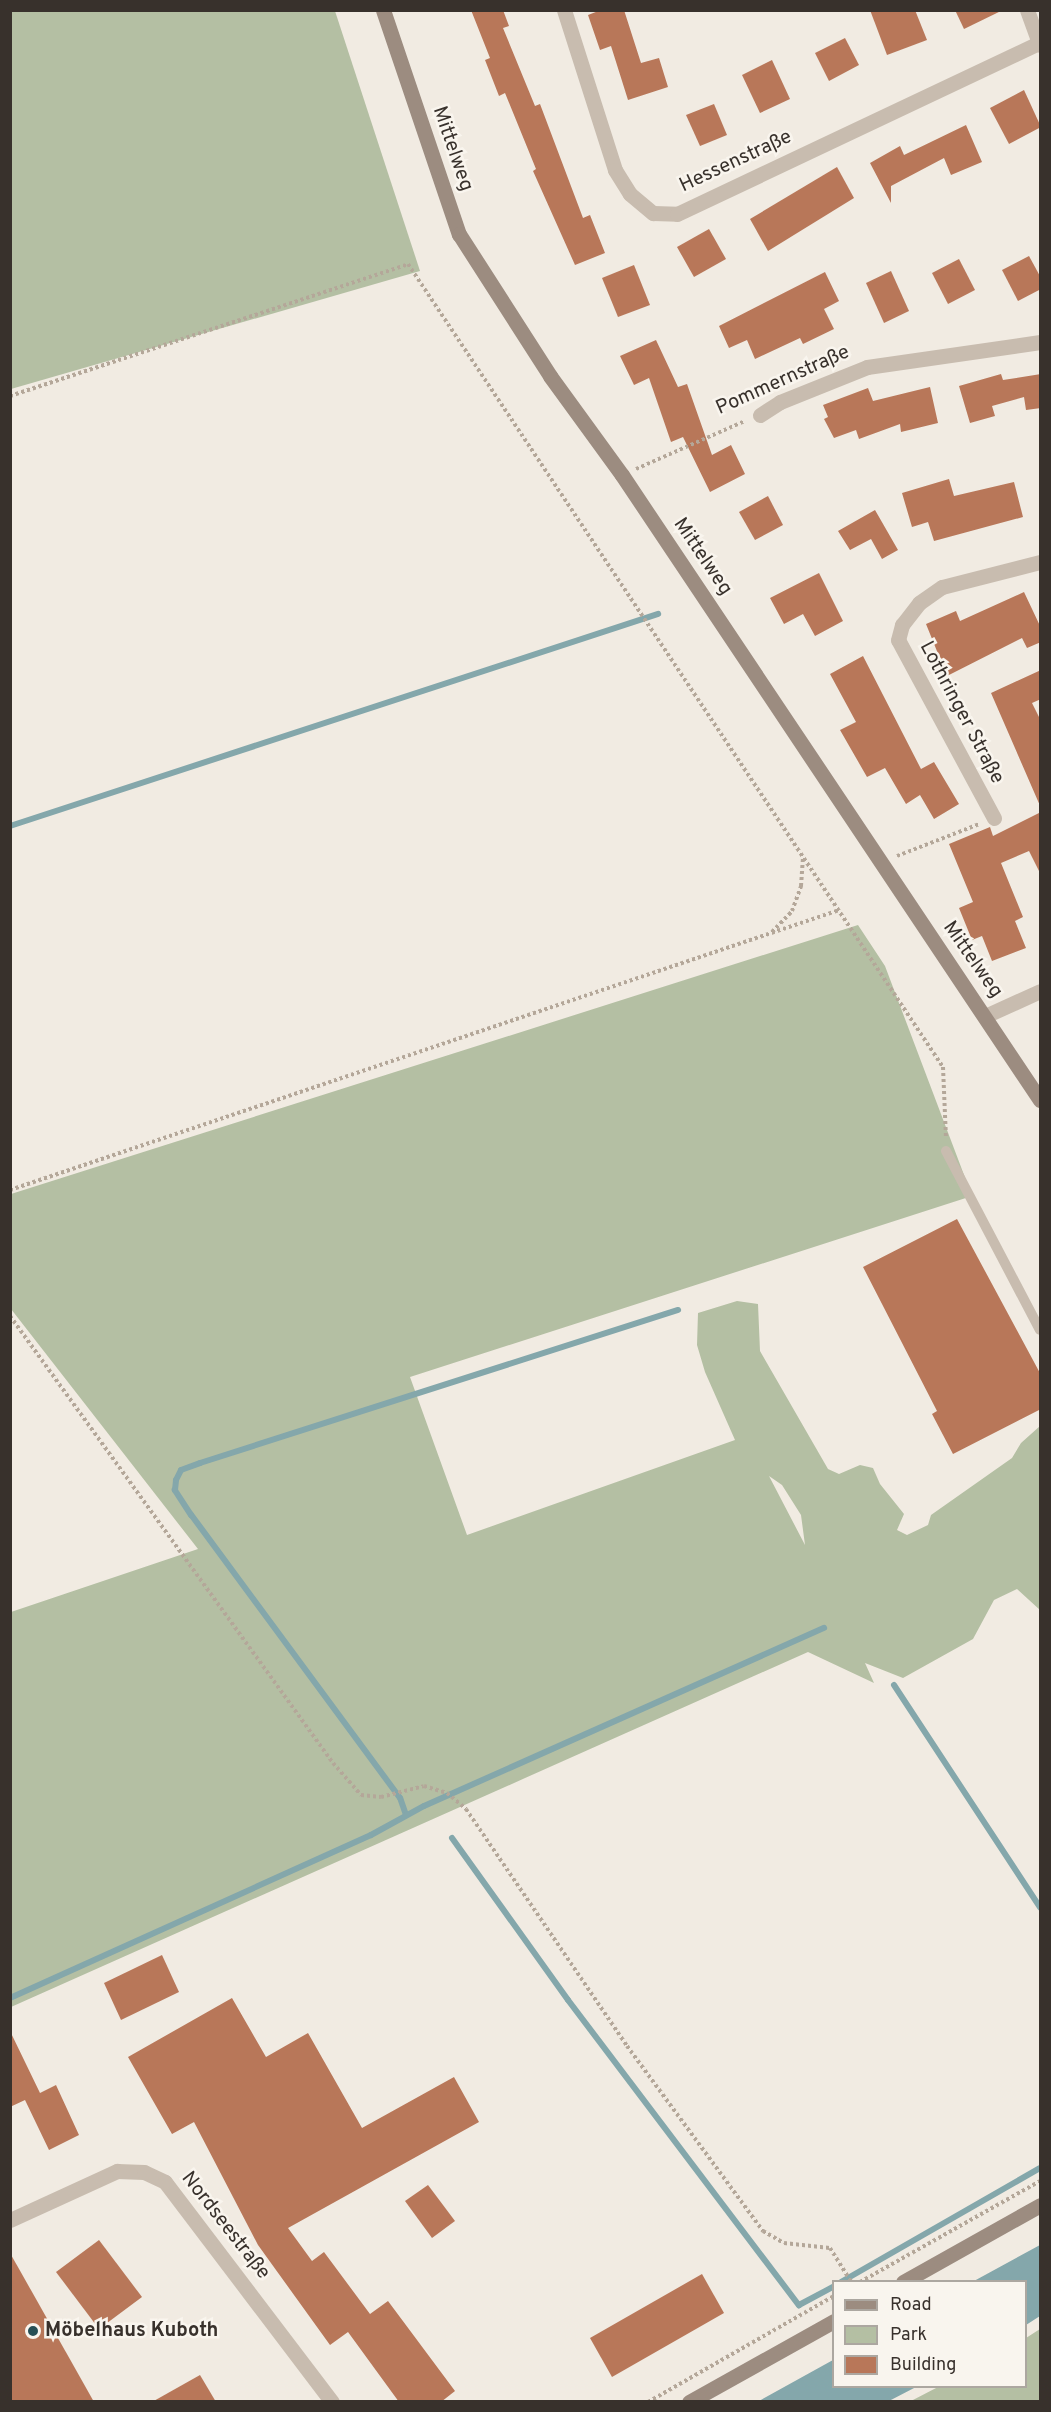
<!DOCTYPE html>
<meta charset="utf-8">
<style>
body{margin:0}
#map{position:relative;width:1051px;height:2412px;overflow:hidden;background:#f1ebe2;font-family:Overpass,sans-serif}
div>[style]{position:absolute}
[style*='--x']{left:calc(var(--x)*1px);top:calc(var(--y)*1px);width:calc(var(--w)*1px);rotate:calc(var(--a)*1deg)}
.green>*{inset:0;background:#b4bfa3}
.water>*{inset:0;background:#84a7ab}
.stream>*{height:6px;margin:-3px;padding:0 3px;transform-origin:3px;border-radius:3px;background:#84a7ab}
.building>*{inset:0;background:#b87759}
.path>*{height:4px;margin-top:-2px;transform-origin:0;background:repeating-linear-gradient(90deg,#b4a799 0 3px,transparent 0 6px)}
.lane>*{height:10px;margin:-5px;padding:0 5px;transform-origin:5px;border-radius:5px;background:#c8bcaf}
.street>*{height:15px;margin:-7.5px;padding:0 7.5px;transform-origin:7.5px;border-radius:7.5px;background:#c8bcaf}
.secondary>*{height:15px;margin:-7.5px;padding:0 7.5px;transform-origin:7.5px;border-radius:7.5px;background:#9c8c80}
.dots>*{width:16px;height:16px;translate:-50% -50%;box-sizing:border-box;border:3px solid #f9f5ee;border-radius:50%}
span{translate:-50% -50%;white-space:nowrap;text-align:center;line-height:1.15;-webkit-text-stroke:5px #f9f5ee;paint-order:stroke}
.street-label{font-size:20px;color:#38312c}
.poi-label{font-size:20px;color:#38312c;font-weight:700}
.left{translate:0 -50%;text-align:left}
.frame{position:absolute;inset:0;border:12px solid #38312c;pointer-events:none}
.legend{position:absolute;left:832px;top:2280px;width:195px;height:108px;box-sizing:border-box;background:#f9f5ee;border:2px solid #aca7a0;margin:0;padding:8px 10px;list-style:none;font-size:18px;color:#38312c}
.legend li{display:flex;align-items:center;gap:12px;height:30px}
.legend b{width:30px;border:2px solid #aca7a0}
</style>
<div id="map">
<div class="green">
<div style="clip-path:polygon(11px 10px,335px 11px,420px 271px,11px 389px)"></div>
<div style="clip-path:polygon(evenodd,858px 925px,885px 966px,972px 1196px,410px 1377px,467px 1535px,735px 1440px,705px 1372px,697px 1345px,698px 1313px,737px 1301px,758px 1304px,760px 1351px,828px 1469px,839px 1474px,860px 1465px,873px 1468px,880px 1484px,904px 1514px,897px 1530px,907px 1535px,928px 1525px,931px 1515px,1012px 1458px,1021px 1443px,1040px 1426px,1040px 1610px,1017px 1589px,994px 1600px,973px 1639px,903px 1678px,865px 1663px,874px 1683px,808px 1652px,11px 2007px,11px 1612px,198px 1549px,11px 1309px,11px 1194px,858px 925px,769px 1476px,782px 1485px,801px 1515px,805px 1545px,769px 1476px)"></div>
<div style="clip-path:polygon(1040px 2329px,1040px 2401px,911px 2401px,938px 2387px,1026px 2386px,1026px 2338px)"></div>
</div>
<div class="water">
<div style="clip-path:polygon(1040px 2245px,1040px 2316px,1026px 2325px,1026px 2282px,974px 2281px)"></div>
<div style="clip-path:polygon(833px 2360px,834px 2386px,916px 2387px,889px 2401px,759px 2401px)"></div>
</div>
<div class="stream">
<div style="--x:10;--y:826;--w:682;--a:-18.12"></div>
<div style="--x:894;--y:1685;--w:266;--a:56.7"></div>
<div style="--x:406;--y:1815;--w:18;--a:-109"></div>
<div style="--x:400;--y:1798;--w:352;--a:-126.4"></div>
<div style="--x:191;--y:1515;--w:30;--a:-123"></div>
<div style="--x:175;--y:1490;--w:10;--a:-84"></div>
<div style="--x:176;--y:1480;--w:11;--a:-63"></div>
<div style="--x:181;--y:1470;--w:20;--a:-20"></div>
<div style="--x:200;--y:1463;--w:502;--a:-17.75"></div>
<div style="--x:452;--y:1838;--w:199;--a:54.4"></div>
<div style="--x:568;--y:2000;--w:383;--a:52.9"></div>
<div style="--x:799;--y:2305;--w:40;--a:-28"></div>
<div style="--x:10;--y:1998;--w:396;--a:-24.3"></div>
<div style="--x:371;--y:1835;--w:60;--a:-28.7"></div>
<div style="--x:424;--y:1806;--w:438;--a:-24"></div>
<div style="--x:841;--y:2282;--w:229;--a:-29.8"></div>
</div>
<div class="building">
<div style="clip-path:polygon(471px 10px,503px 10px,509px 26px,503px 28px,535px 106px,540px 104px,583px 218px,590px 215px,605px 253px,575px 265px,533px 171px,536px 169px,505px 93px,499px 96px,485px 60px,490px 58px)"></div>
<div style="clip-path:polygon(601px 10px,624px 10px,641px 63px,659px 58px,668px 87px,628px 100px,611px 46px,600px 50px,588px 15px)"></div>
<div style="clip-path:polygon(870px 10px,915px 10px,927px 40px,887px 55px)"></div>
<div style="clip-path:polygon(955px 10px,1003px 10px,964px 29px)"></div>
<div style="clip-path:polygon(845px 38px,859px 65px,829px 81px,815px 53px)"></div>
<div style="clip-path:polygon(772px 60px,790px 99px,760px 113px,742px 75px)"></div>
<div style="clip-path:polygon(1024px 90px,1041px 127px,1009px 144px,990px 108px)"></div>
<div style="clip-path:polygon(714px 104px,727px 135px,700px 146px,686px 115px)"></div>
<div style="clip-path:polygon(966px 125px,982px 162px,951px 175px,944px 158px,891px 186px,891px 203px,870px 163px,900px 146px,904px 155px)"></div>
<div style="clip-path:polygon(837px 167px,854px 198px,768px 251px,750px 219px)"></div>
<div style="clip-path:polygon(709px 229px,726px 259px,694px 277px,677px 247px)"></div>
<div style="clip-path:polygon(1029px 256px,1041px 278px,1041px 289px,1018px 301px,1002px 270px)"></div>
<div style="clip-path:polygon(959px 259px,975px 290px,948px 304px,932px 273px)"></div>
<div style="clip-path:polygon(634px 265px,650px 305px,618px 317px,602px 278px)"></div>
<div style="clip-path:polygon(891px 271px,909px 311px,884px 323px,866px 283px)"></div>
<div style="clip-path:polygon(825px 272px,839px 301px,824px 309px,834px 329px,803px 344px,800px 338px,755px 359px,747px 340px,729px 348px,719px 326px)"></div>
<div style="clip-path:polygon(656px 340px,678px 387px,687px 384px,712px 455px,731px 445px,745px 474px,710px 492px,683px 437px,671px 442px,649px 378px,634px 385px,620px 356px)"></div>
<div style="clip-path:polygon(1001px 374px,1003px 380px,1041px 374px,1041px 408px,1026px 410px,1024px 397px,992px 406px,995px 416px,970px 423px,959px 386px)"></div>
<div style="clip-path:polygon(930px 387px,938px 423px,901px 432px,900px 424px,859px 439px,856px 430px,834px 438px,824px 419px,828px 417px,823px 405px,868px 388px,873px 401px)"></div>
<div style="clip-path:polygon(949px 479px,954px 496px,1014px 482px,1023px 517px,934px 541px,928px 522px,912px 527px,902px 493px)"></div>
<div style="clip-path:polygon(768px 496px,783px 525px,755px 540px,739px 512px)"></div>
<div style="clip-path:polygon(875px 510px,898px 550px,882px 559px,871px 539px,850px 550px,838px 531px)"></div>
<div style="clip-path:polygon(819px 573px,843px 621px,815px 636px,803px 614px,784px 624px,770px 598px)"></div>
<div style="clip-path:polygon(1024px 592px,1041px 628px,1041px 642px,1027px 648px,1022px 638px,947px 676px,926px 624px,956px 611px,960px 621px)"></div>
<div style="clip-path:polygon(863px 656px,921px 769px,934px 762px,959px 804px,934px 819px,920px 795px,906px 804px,885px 768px,867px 777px,840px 730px,856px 722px,830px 674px)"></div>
<div style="clip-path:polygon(1041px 670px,1041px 699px,1032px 703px,1041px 721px,1041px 808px,991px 693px)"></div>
<div style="clip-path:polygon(1041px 812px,1041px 875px,1029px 851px,1001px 863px,1023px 917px,1015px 921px,1026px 948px,992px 961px,982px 936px,972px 940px,959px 908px,973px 902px,949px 844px,990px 827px,993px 836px)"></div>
<div style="clip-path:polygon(957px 1219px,1041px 1375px,1041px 1409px,953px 1454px,932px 1414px,937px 1411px,863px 1267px)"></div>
<div style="clip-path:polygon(162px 1955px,179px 1992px,121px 2020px,104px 1983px)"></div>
<div style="clip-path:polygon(232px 1998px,266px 2057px,308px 2033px,362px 2128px,454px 2077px,479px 2122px,288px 2228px,312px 2261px,324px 2252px,370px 2314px,388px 2301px,455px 2391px,441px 2402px,399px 2402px,348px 2332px,330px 2345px,258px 2245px,194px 2122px,172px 2134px,128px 2057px)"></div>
<div style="clip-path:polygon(10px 2031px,40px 2093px,56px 2085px,79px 2135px,49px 2150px,25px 2100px,10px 2107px)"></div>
<div style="clip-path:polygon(428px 2185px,455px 2221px,432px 2238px,405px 2201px)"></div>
<div style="clip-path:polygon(99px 2240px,142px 2297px,99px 2329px,56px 2272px)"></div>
<div style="clip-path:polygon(10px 2253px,36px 2299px,94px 2402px,10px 2402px)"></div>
<div style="clip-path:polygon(702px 2274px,724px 2313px,612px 2377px,590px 2338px)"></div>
<div style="clip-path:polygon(200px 2375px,216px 2402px,152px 2402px)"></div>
</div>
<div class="path">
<div style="--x:10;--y:396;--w:419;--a:-18.3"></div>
<div style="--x:408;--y:264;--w:965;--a:56.33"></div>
<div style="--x:943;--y:1067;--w:71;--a:87.6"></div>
<div style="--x:636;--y:469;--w:119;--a:-23.8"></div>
<div style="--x:897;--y:856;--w:88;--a:-21.3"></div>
<div style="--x:772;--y:932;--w:29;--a:-46"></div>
<div style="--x:792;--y:911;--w:27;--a:-70"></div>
<div style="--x:801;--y:886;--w:29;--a:-86"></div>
<div style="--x:10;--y:1190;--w:875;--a:-18.66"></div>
<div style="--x:10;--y:1316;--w:551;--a:54.15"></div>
<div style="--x:333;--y:1763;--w:43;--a:48.8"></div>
<div style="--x:361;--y:1795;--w:20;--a:6"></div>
<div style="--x:381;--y:1797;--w:44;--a:-14.3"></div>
<div style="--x:424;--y:1786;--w:24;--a:17"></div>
<div style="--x:447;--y:1793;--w:25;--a:40"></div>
<div style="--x:466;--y:1809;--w:287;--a:55.8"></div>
<div style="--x:627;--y:2046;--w:230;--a:53.7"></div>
<div style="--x:763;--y:2231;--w:24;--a:30"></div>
<div style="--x:784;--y:2243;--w:46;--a:6.2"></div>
<div style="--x:830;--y:2248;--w:40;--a:58"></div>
<div style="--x:860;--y:2282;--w:206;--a:-29.3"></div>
<div style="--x:648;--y:2402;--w:214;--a:-29.7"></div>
</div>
<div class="lane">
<div style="--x:946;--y:1151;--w:202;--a:62.3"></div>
</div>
<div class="street">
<div style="--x:564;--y:10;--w:168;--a:72.3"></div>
<div style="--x:615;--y:170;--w:28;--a:58"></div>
<div style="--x:630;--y:194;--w:30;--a:40"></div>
<div style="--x:653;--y:213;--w:24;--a:2"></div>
<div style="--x:677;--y:214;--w:400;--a:-25.3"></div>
<div style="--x:1027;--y:10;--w:37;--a:70"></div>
<div style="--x:760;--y:415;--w:24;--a:-33"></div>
<div style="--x:780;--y:402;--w:94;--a:-21.9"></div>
<div style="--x:867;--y:367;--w:175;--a:-8.2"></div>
<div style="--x:994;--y:818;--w:202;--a:-118.3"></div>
<div style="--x:898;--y:640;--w:16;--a:-75"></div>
<div style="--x:902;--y:625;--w:28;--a:-52"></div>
<div style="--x:919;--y:603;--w:28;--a:-35"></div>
<div style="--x:942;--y:587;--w:101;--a:-14.3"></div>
<div style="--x:985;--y:1016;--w:60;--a:-24.4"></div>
<div style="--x:10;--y:2220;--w:118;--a:-24.6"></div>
<div style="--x:117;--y:2171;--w:27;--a:2"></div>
<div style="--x:144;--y:2172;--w:23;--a:25"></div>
<div style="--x:165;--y:2182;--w:276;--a:52.8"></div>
</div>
<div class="secondary">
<div style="--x:383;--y:10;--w:237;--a:71.3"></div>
<div style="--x:459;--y:234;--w:169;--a:57.3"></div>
<div style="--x:550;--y:376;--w:122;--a:54"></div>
<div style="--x:622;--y:475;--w:752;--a:56.23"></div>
<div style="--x:903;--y:2282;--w:157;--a:-29.3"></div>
<div style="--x:689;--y:2402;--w:166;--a:-29.2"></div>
</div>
<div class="dots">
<div style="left:33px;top:2331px;background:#264f55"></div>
</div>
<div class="street-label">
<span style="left:452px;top:149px;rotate:71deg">Mittelweg</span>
<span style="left:736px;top:162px;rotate:-25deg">Hessenstraße</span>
<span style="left:783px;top:381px;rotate:-24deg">Pommernstraße</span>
<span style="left:702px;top:557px;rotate:56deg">Mittelweg</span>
<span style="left:961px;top:713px;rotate:62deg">Lothringer Straße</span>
<span style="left:972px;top:960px;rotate:55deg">Mittelweg</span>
<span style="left:225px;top:2226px;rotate:52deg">Nordseestraße</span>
</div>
<div class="poi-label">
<span class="left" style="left:45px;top:2331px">Möbelhaus Kuboth</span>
</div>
<div class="frame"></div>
<ul class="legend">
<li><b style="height:8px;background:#9c8c80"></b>Road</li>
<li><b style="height:16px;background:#b4bfa3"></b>Park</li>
<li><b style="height:16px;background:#b87759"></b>Building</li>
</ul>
</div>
